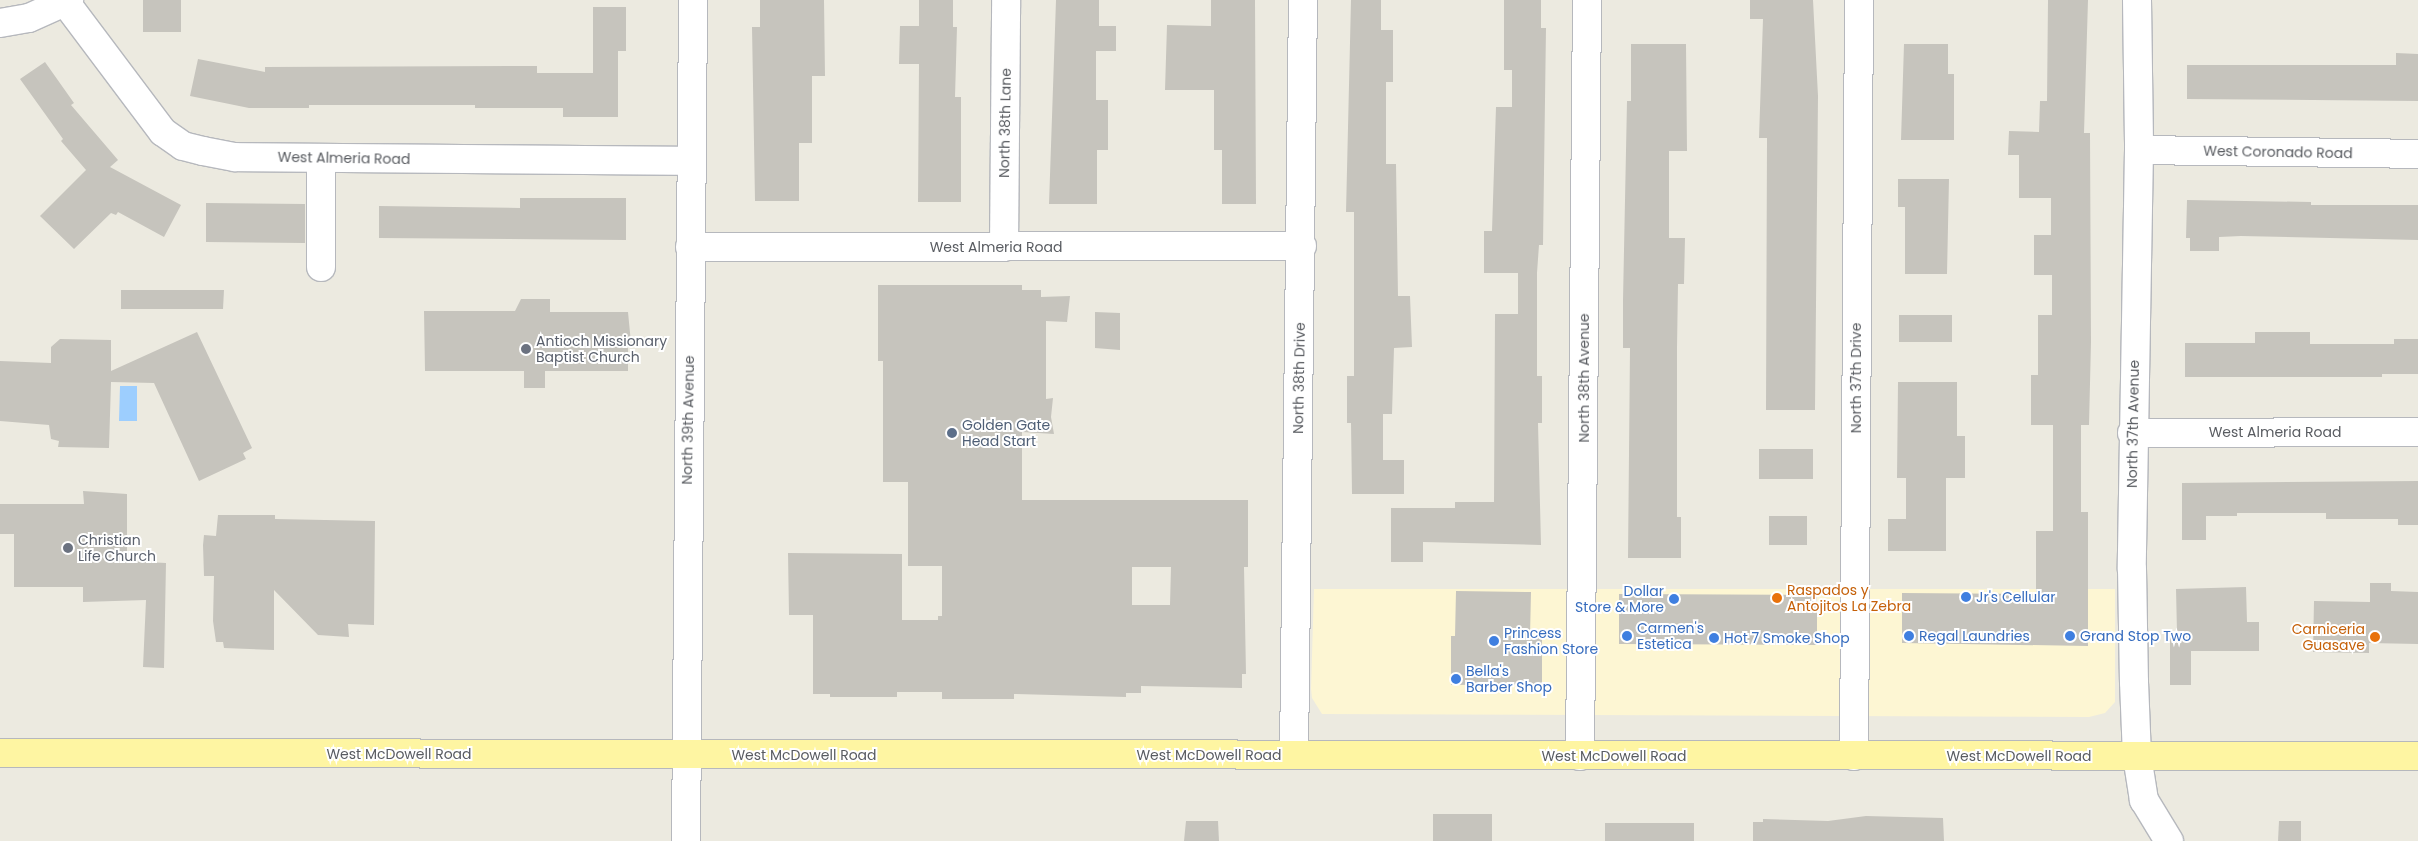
<!DOCTYPE html>
<style>
body{margin:0}
#map{position:relative;width:2418px;height:841px;overflow:hidden;background:#eceae0;font-family:Poppins,sans-serif}
div>[style]{position:absolute}
[style*='--x']{left:calc(var(--x)*1px);top:calc(var(--y)*1px);width:calc(var(--w)*1px);rotate:calc(var(--a)*1deg)}
.commercial>*{inset:0;background:#fdf6d3}
.water>*{inset:0;background:#9dcefe}
.building>*{inset:0;background:#c6c4bd}
.roads{filter:drop-shadow(1px 0 #b6b8bd) drop-shadow(-1px 0 #b6b8bd) drop-shadow(0 1px #b6b8bd) drop-shadow(0 -1px #b6b8bd)}
.minor>*{height:28px;margin:-14px;padding:0 14px;transform-origin:14px;border-radius:14px;background:#fff}
.major>*{height:28px;margin:-14px;padding:0 14px;transform-origin:14px;border-radius:14px;background:#fef5a2}
.dots>*{width:14px;height:14px;translate:-50% -50%;box-sizing:border-box;border:2px solid #fff;border-radius:50%}
span{translate:-50% -50%;white-space:nowrap;text-align:center;line-height:1.15;-webkit-text-stroke:4px #fff;paint-order:stroke}
.street-label{font-size:14px;color:#595c61}
.worship-label{font-size:14px;color:#5b616d}
.left{translate:0 -50%;text-align:left}
.service-label{font-size:14px;color:#4e5e75}
.food-label{font-size:14px;color:#c56008}
.right{translate:-100% -50%;text-align:right}
.shop-label{font-size:14px;color:#366cbe}
</style>
<div id="map">
<div class="commercial">
<div style="clip-path:polygon(1314px 589px,2115px 589px,2115px 702px,2105px 713px,2089px 717px,1322px 714px,1312px 698px,1311px 689px)"></div>
</div>
<div class="water">
<div style="clip-path:polygon(120px 386px,137px 386px,137px 421px,119px 421px)"></div>
</div>
<div class="building">
<div style="clip-path:polygon(143px 0,181px 0,181px 32px,143px 32px)"></div>
<div style="clip-path:polygon(760px 0,824px 0,825px 76px,812px 76px,812px 143px,799px 143px,799px 201px,755px 201px,752px 27px,760px 27px)"></div>
<div style="clip-path:polygon(919px 0,953px 0,953px 27px,957px 27px,955px 97px,961px 97px,961px 202px,918px 202px,919px 64px,899px 64px,900px 26px,919px 26px)"></div>
<div style="clip-path:polygon(1056px 0,1099px 0,1099px 26px,1116px 26px,1116px 51px,1096px 51px,1096px 100px,1108px 100px,1108px 150px,1097px 150px,1097px 204px,1049px 204px)"></div>
<div style="clip-path:polygon(1211px 0,1255px 0,1256px 204px,1222px 204px,1222px 150px,1214px 150px,1214px 90px,1165px 90px,1167px 25px,1211px 26px)"></div>
<div style="clip-path:polygon(1351px 0,1381px 0,1381px 30px,1393px 30px,1393px 82px,1386px 82px,1386px 164px,1396px 164px,1398px 296px,1410px 296px,1412px 347px,1394px 348px,1392px 414px,1383px 414px,1383px 460px,1404px 460px,1404px 494px,1352px 494px,1351px 423px,1347px 423px,1347px 376px,1354px 376px,1354px 212px,1346px 212px)"></div>
<div style="clip-path:polygon(1504px 0,1541px 0,1541px 28px,1546px 28px,1543px 245px,1539px 245px,1537px 273px,1537px 376px,1542px 376px,1542px 423px,1538px 423px,1541px 545px,1423px 542px,1423px 562px,1391px 562px,1391px 508px,1455px 508px,1455px 502px,1494px 502px,1495px 314px,1518px 314px,1518px 273px,1484px 273px,1484px 231px,1492px 231px,1496px 107px,1512px 107px,1512px 70px,1504px 70px)"></div>
<div style="clip-path:polygon(1750px 0,1813px 0,1818px 96px,1815px 410px,1766px 410px,1767px 138px,1759px 138px,1763px 19px,1750px 19px)"></div>
<div style="clip-path:polygon(2048px 0,2088px 0,2084px 133px,2090px 133px,2091px 342px,2089px 425px,2081px 425px,2081px 512px,2088px 512px,2088px 646px,1902px 643px,1902px 593px,2036px 594px,2036px 531px,2053px 531px,2053px 425px,2031px 425px,2031px 375px,2038px 375px,2038px 315px,2052px 315px,2052px 275px,2034px 275px,2034px 235px,2051px 235px,2051px 198px,2019px 198px,2019px 155px,2008px 155px,2009px 131px,2039px 132px,2040px 101px,2047px 101px)"></div>
<div style="clip-path:polygon(593px 7px,626px 7px,626px 51px,618px 51px,618px 117px,563px 117px,563px 108px,475px 108px,475px 105px,309px 105px,309px 108px,249px 108px,190px 96px,198px 59px,265px 72px,265px 67px,537px 66px,537px 73px,593px 73px)"></div>
<div style="clip-path:polygon(1631px 44px,1686px 44px,1687px 151px,1669px 151px,1669px 238px,1685px 238px,1684px 284px,1678px 284px,1677px 348px,1677px 517px,1681px 517px,1681px 558px,1628px 558px,1630px 348px,1623px 348px,1623px 300px,1627px 101px,1631px 101px)"></div>
<div style="clip-path:polygon(1904px 44px,1948px 44px,1948px 74px,1954px 74px,1954px 140px,1901px 140px)"></div>
<div style="clip-path:polygon(2396px 53px,2418px 54px,2418px 101px,2187px 99px,2187px 65px,2396px 65px)"></div>
<div style="clip-path:polygon(45px 62px,74px 103px,71px 105px,118px 160px,110px 167px,181px 205px,164px 237px,118px 212px,116px 215px,111px 213px,74px 249px,40px 216px,86px 170px,61px 141px,63px 139px,20px 79px)"></div>
<div style="clip-path:polygon(1898px 179px,1949px 179px,1947px 274px,1905px 274px,1905px 207px,1898px 207px)"></div>
<div style="clip-path:polygon(520px 198px,626px 198px,626px 240px,379px 238px,379px 206px,520px 208px)"></div>
<div style="clip-path:polygon(2187px 200px,2311px 202px,2311px 205px,2418px 205px,2418px 240px,2241px 236px,2219px 237px,2219px 251px,2190px 251px,2190px 238px,2186px 238px)"></div>
<div style="clip-path:polygon(206px 203px,305px 204px,305px 243px,206px 242px)"></div>
<div style="clip-path:polygon(evenodd,878px 285px,1022px 285px,1022px 290px,1041px 290px,1041px 297px,1070px 296px,1067px 322px,1046px 321px,1046px 399px,1053px 398px,1051px 417px,1054px 434px,1022px 432px,1022px 500px,1248px 500px,1248px 567px,1244px 567px,1246px 674px,1242px 674px,1242px 688px,1141px 686px,1141px 693px,1126px 693px,1126px 697px,1014px 694px,1014px 699px,942px 699px,942px 692px,897px 692px,897px 697px,830px 697px,830px 694px,813px 694px,813px 615px,789px 615px,788px 553px,902px 554px,902px 620px,938px 620px,938px 616px,942px 616px,942px 566px,908px 566px,908px 482px,883px 482px,883px 361px,878px 361px,878px 285px,1132px 567px,1171px 567px,1170px 605px,1132px 605px,1132px 567px)"></div>
<div style="clip-path:polygon(121px 290px,224px 290px,223px 309px,121px 309px)"></div>
<div style="clip-path:polygon(521px 299px,550px 299px,550px 312px,628px 312px,631px 343px,628px 343px,628px 371px,545px 371px,545px 388px,524px 388px,524px 371px,425px 371px,424px 311px,515px 311px)"></div>
<div style="clip-path:polygon(1095px 312px,1120px 313px,1120px 350px,1095px 348px)"></div>
<div style="clip-path:polygon(1899px 315px,1952px 315px,1952px 342px,1899px 342px)"></div>
<div style="clip-path:polygon(197px 332px,252px 448px,243px 453px,246px 459px,199px 481px,154px 383px,111px 382px,109px 448px,58px 447px,59px 441px,51px 439px,49px 425px,0 421px,0 361px,51px 363px,51px 347px,60px 339px,111px 340px,111px 371px)"></div>
<div style="clip-path:polygon(2255px 332px,2310px 332px,2310px 344px,2394px 344px,2394px 339px,2418px 339px,2418px 374px,2382px 374px,2382px 377px,2185px 377px,2185px 343px,2255px 343px)"></div>
<div style="clip-path:polygon(1898px 382px,1957px 382px,1957px 436px,1965px 436px,1965px 478px,1946px 478px,1946px 551px,1888px 551px,1888px 519px,1906px 519px,1906px 478px,1897px 478px)"></div>
<div style="clip-path:polygon(1759px 449px,1813px 449px,1813px 479px,1759px 479px)"></div>
<div style="clip-path:polygon(2418px 481px,2418px 525px,2398px 525px,2398px 519px,2326px 519px,2326px 513px,2237px 513px,2237px 516px,2206px 516px,2206px 540px,2182px 540px,2182px 483px)"></div>
<div style="clip-path:polygon(83px 491px,127px 494px,127px 561px,166px 563px,164px 668px,143px 667px,146px 600px,83px 602px,83px 587px,14px 587px,14px 534px,0 534px,0 504px,84px 504px)"></div>
<div style="clip-path:polygon(218px 515px,275px 515px,275px 519px,375px 521px,374px 625px,348px 624px,349px 637px,318px 635px,274px 590px,274px 650px,224px 648px,223px 642px,216px 642px,213px 621px,214px 576px,204px 576px,203px 545px,204px 535px,216px 536px)"></div>
<div style="clip-path:polygon(1769px 516px,1807px 516px,1807px 545px,1769px 545px)"></div>
<div style="clip-path:polygon(2370px 583px,2391px 583px,2391px 591px,2418px 592px,2418px 644px,2369px 643px,2369px 653px,2313px 652px,2314px 601px,2370px 602px)"></div>
<div style="clip-path:polygon(2246px 587px,2247px 622px,2259px 622px,2259px 651px,2191px 651px,2191px 685px,2170px 685px,2170px 634px,2177px 633px,2176px 589px)"></div>
<div style="clip-path:polygon(1456px 591px,1531px 592px,1530px 636px,1542px 636px,1542px 684px,1451px 685px,1451px 636px,1455px 636px)"></div>
<div style="clip-path:polygon(1619px 594px,1817px 595px,1817px 645px,1619px 644px)"></div>
<div style="clip-path:polygon(1433px 814px,1492px 814px,1492px 841px,1433px 841px)"></div>
<div style="clip-path:polygon(1866px 816px,1943px 818px,1944px 841px,1753px 841px,1753px 822px,1763px 822px,1763px 819px,1828px 821px)"></div>
<div style="clip-path:polygon(1186px 821px,1218px 821px,1219px 841px,1184px 841px)"></div>
<div style="clip-path:polygon(2279px 821px,2301px 821px,2301px 841px,2278px 841px)"></div>
<div style="clip-path:polygon(1605px 823px,1694px 823px,1694px 841px,1605px 841px)"></div>
</div>
<div class="roads">
<div class="minor">
<div style="--x:2137;--y:0;--w:150;--a:89.2"></div>
<div style="--x:2139;--y:150;--w:419;--a:91"></div>
<div style="--x:2132;--y:569;--w:113;--a:89"></div>
<div style="--x:2134;--y:682;--w:74;--a:87.7"></div>
<div style="--x:2137;--y:756;--w:45;--a:81"></div>
<div style="--x:2144;--y:800;--w:48;--a:58.6"></div>
<div style="--x:66;--y:3;--w:161;--a:53.1"></div>
<div style="--x:163;--y:132;--w:24;--a:35"></div>
<div style="--x:183;--y:146;--w:21;--a:14"></div>
<div style="--x:203;--y:151;--w:33;--a:11"></div>
<div style="--x:235;--y:157;--w:456;--a:0.5"></div>
<div style="--x:0;--y:23;--w:29;--a:-10"></div>
<div style="--x:29;--y:18;--w:44;--a:-24.2"></div>
<div style="--x:2139;--y:150;--w:279;--a:0.8"></div>
<div style="--x:321;--y:158;--w:109;--a:90"></div>
<div style="--x:690;--y:247;--w:612;--a:-0.09"></div>
<div style="--x:1004;--y:247;--w:247;--a:-89.5"></div>
<div style="--x:2132;--y:433;--w:286;--a:-0.2"></div>
<div style="--x:1294;--y:755;--w:755;--a:-89.32"></div>
<div style="--x:1580;--y:756;--w:756;--a:-89.47"></div>
<div style="--x:1854;--y:756;--w:756;--a:-89.62"></div>
<div style="--x:686;--y:841;--w:841;--a:-89.52"></div>
</div>
<div class="major">
<div style="--x:0;--y:753;--w:2418;--a:0.07"></div>
</div>
</div>
<div class="dots">
<div style="left:526px;top:349px;background:#6b7280"></div>
<div style="left:952px;top:433px;background:#5c6f8a"></div>
<div style="left:68px;top:548px;background:#6b7280"></div>
<div style="left:1966px;top:597px;background:#3f7fe0"></div>
<div style="left:1777px;top:598px;background:#e8710a"></div>
<div style="left:1674px;top:599px;background:#3f7fe0"></div>
<div style="left:1627px;top:636px;background:#3f7fe0"></div>
<div style="left:1909px;top:636px;background:#3f7fe0"></div>
<div style="left:2070px;top:636px;background:#3f7fe0"></div>
<div style="left:2375px;top:637px;background:#e8710a"></div>
<div style="left:1714px;top:638px;background:#3f7fe0"></div>
<div style="left:1494px;top:641px;background:#3f7fe0"></div>
<div style="left:1456px;top:679px;background:#3f7fe0"></div>
</div>
<div class="street-label">
<span style="left:1005px;top:123px;rotate:-89deg">North 38th Lane</span>
<span style="left:2278px;top:152px;rotate:1deg">West Coronado Road</span>
<span style="left:344px;top:158px;rotate:1deg">West Almeria Road</span>
<span style="left:996px;top:247px">West Almeria Road</span>
<span style="left:1299px;top:378px;rotate:-89deg">North 38th Drive</span>
<span style="left:1584px;top:378px;rotate:-90deg">North 38th Avenue</span>
<span style="left:1856px;top:378px;rotate:-90deg">North 37th Drive</span>
<span style="left:688px;top:420px;rotate:-89deg">North 39th Avenue</span>
<span style="left:2133px;top:424px;rotate:-89deg">North 37th Avenue</span>
<span style="left:2275px;top:432px">West Almeria Road</span>
<span style="left:399px;top:754px">West McDowell Road</span>
<span style="left:804px;top:755px">West McDowell Road</span>
<span style="left:1209px;top:755px">West McDowell Road</span>
<span style="left:1614px;top:756px">West McDowell Road</span>
<span style="left:2019px;top:756px">West McDowell Road</span>
</div>
<div class="worship-label">
<span class="left" style="left:536px;top:349px">Antioch Missionary<br>Baptist Church</span>
<span class="left" style="left:78px;top:548px">Christian<br>Life Church</span>
</div>
<div class="service-label">
<span class="left" style="left:962px;top:433px">Golden Gate<br>Head Start</span>
</div>
<div class="food-label">
<span class="left" style="left:1787px;top:598px">Raspados y<br>Antojitos La Zebra</span>
<span class="right" style="left:2365px;top:637px">Carniceria<br>Guasave</span>
</div>
<div class="shop-label">
<span class="right" style="left:1664px;top:599px">Dollar<br>Store &amp; More</span>
<span class="left" style="left:1976px;top:597px">Jr's Cellular</span>
<span class="left" style="left:1637px;top:636px">Carmen's<br>Estetica</span>
<span class="left" style="left:1504px;top:641px">Princess<br>Fashion Store</span>
<span class="left" style="left:1919px;top:636px">Regal Laundries</span>
<span class="left" style="left:2080px;top:636px">Grand Stop Two</span>
<span class="left" style="left:1724px;top:638px">Hot 7 Smoke Shop</span>
<span class="left" style="left:1466px;top:679px">Bella's<br>Barber Shop</span>
</div>
</div>
